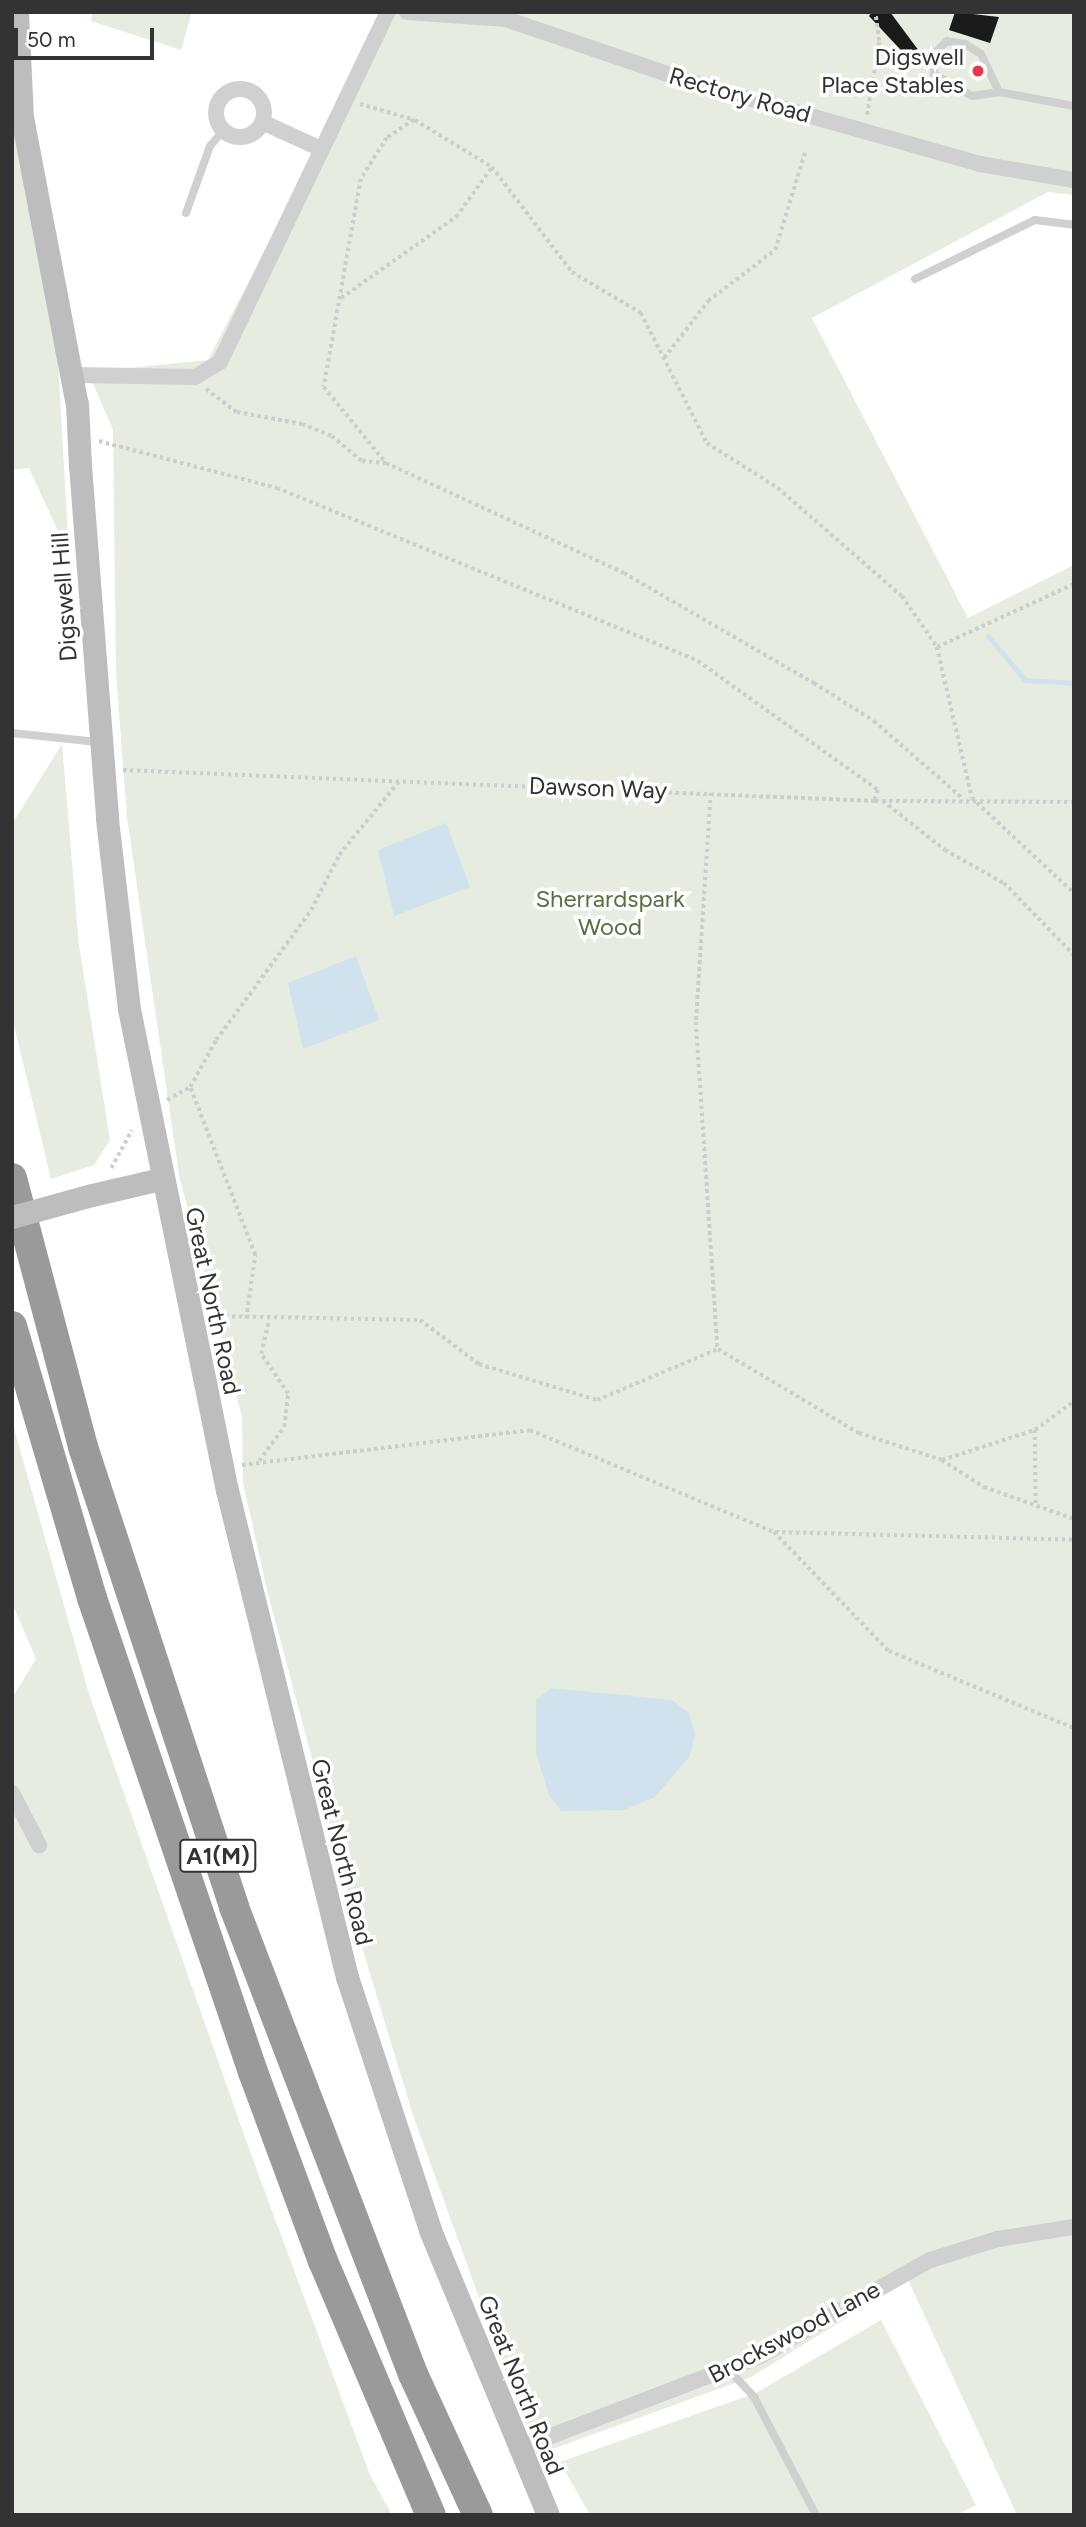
<!DOCTYPE html>
<style>
body{margin:0}
#map{position:relative;width:1086px;height:2527px;overflow:hidden;background:#fff;font-family:Figtree,sans-serif}
div>[style]{position:absolute}
[style*='--x']{left:calc(var(--x)*1px);top:calc(var(--y)*1px);width:calc(var(--w)*1px);rotate:calc(var(--a)*1deg)}
.green>*{inset:0;background:#e6ecdf}
.water>*{inset:0;background:#cfe2ee}
.stream>*{height:5px;margin:-2.5px;padding:0 2.5px;transform-origin:2.5px;border-radius:2.5px;background:#cfe2ee}
.building>*{inset:0;background:#1a1a1a}
.path>*{height:3.5px;margin-top:-1.75px;transform-origin:0;background:repeating-linear-gradient(90deg,#cdcdcd 0 3.5px,transparent 0 7px)}
.lane>*{height:8px;margin:-4px;padding:0 4px;transform-origin:4px;border-radius:4px;background:#d0d0d0}
.street>*{height:16px;margin:-8px;padding:0 8px;transform-origin:8px;border-radius:8px;background:#d0d0d0}
.street>.ring{margin:-8px;padding:0;box-sizing:content-box;background:none;border:16px solid #d0d0d0;border-radius:50%}
.secondary>*{height:23px;margin:-11.5px;padding:0 11.5px;transform-origin:11.5px;border-radius:11.5px;background:#bdbdbd}
.highway>*{height:30px;margin:-15px;padding:0 15px;transform-origin:15px;border-radius:15px;background:#9a9a9a}
.secondary-bridge>*{height:23px;margin:-11.5px;padding:0 11.5px;transform-origin:11.5px;border-radius:11.5px;background:#bdbdbd}
.dots>*{width:19px;height:19px;translate:-50% -50%;box-sizing:border-box;border:4px solid #fff;border-radius:50%}
span{translate:-50% -50%;white-space:nowrap;text-align:center;line-height:1.15;-webkit-text-stroke:7px #fff;paint-order:stroke}
.shield-label span{padding:2px 5px;background:#fff;border:2px solid;border-radius:5px;-webkit-text-stroke-width:0}
.shield-label{font-size:23px;color:#333;font-weight:700}
.poi-label{font-size:24px;color:#333}
.right{translate:-100% -50%;text-align:right}
.street-label{font-size:24px;color:#333}
.park-label{font-size:24px;color:#56703f}
.frame{position:absolute;inset:0;border:14px solid #333;pointer-events:none}
.scale{position:absolute;left:14px;top:28px;width:140px;height:32px;box-sizing:border-box;border:4px solid #333;border-top:0;padding-left:9px;font-size:21px;line-height:24px;white-space:nowrap;color:#333;-webkit-text-stroke:5px #fff;paint-order:stroke}
</style>
<div id="map">
<div class="green">
<div style="clip-path:polygon(93px 12px,192px 12px,181px 50px,91px 21px)"></div>
<div style="clip-path:polygon(388px 12px,1074px 12px,1074px 195px,1048px 192px,812px 318px,968px 618px,1074px 565px,1074px 2515px,1017px 2515px,908px 2280px,751px 2377px,536px 2455px,413px 2115px,365px 1957px,267px 1590px,243px 1483px,242px 1417px,179px 1175px,127px 817px,116px 673px,113px 430px,88px 372px,208px 360px)"></div>
<div style="clip-path:polygon(12px 116px,58px 361px,69px 555px,29px 468px,12px 470px)"></div>
<div style="clip-path:polygon(62px 744px,79px 945px,110px 1140px,94px 1165px,51px 1179px,12px 1017px,12px 824px)"></div>
<div style="clip-path:polygon(12px 1421px,89px 1694px,248px 2146px,370px 2475px,392px 2515px,12px 2515px,12px 1698px,36px 1659px,12px 1603px)"></div>
<div style="clip-path:polygon(881px 2320px,976px 2505px,956px 2515px,590px 2515px,560px 2462px,756px 2393px)"></div>
</div>
<div class="water">
<div style="clip-path:polygon(446px 823px,470px 887px,394px 916px,378px 850px)"></div>
<div style="clip-path:polygon(356px 956px,379px 1020px,303px 1049px,288px 983px)"></div>
<div style="clip-path:polygon(551px 1688px,672px 1700px,689px 1713px,695px 1733px,690px 1756px,655px 1797px,624px 1810px,561px 1811px,549px 1795px,536px 1753px,536px 1700px)"></div>
</div>
<div class="stream">
<div style="--x:988;--y:636;--w:57;--a:49.9"></div>
<div style="--x:1025;--y:680;--w:49;--a:3.5"></div>
</div>
<div class="building">
<div style="clip-path:polygon(872px 12px,890px 12px,922px 55px,912px 62px,869px 16px)"></div>
<div style="clip-path:polygon(955px 12px,999px 17px,990px 43px,949px 30px)"></div>
</div>
<div class="path">
<div style="--x:360;--y:104;--w:57;--a:16.2"></div>
<div style="--x:415;--y:120;--w:90;--a:31.4"></div>
<div style="--x:492;--y:167;--w:132;--a:52.7"></div>
<div style="--x:572;--y:272;--w:80;--a:30.7"></div>
<div style="--x:641;--y:313;--w:146;--a:63.1"></div>
<div style="--x:707;--y:443;--w:84;--a:32.4"></div>
<div style="--x:778;--y:488;--w:164;--a:41.1"></div>
<div style="--x:902;--y:596;--w:62;--a:55.5"></div>
<div style="--x:937;--y:647;--w:155;--a:76.9"></div>
<div style="--x:972;--y:798;--w:139;--a:43"></div>
<div style="--x:867;--y:115;--w:75;--a:-80.8"></div>
<div style="--x:879;--y:41;--w:29;--a:-98"></div>
<div style="--x:414;--y:120;--w:32;--a:146"></div>
<div style="--x:387;--y:138;--w:49;--a:122.4"></div>
<div style="--x:361;--y:179;--w:211;--a:100.1"></div>
<div style="--x:324;--y:387;--w:98;--a:50.8"></div>
<div style="--x:386;--y:463;--w:262;--a:24.8"></div>
<div style="--x:624;--y:573;--w:220;--a:30.1"></div>
<div style="--x:814;--y:683;--w:71;--a:32.3"></div>
<div style="--x:874;--y:721;--w:116;--a:41.1"></div>
<div style="--x:341;--y:298;--w:141;--a:-35.2"></div>
<div style="--x:456;--y:217;--w:62;--a:-54.2"></div>
<div style="--x:664;--y:358;--w:72;--a:-52.3"></div>
<div style="--x:708;--y:301;--w:84;--a:-37.3"></div>
<div style="--x:775;--y:250;--w:102;--a:-73"></div>
<div style="--x:206;--y:389;--w:39;--a:37"></div>
<div style="--x:237;--y:412;--w:66;--a:10.5"></div>
<div style="--x:302;--y:424;--w:32;--a:22"></div>
<div style="--x:332;--y:436;--w:39;--a:40"></div>
<div style="--x:362;--y:461;--w:24;--a:5"></div>
<div style="--x:99;--y:441;--w:184;--a:14.8"></div>
<div style="--x:277;--y:488;--w:455;--a:22.3"></div>
<div style="--x:698;--y:661;--w:221;--a:35.6"></div>
<div style="--x:878;--y:790;--w:10;--a:107"></div>
<div style="--x:937;--y:647;--w:151;--a:-24.7"></div>
<div style="--x:123;--y:770;--w:753;--a:2.36"></div>
<div style="--x:875;--y:801;--w:199;--a:0.3"></div>
<div style="--x:711;--y:793;--w:229;--a:93.7"></div>
<div style="--x:696;--y:1022;--w:328;--a:86.2"></div>
<div style="--x:883;--y:801;--w:79;--a:38.3"></div>
<div style="--x:945;--y:850;--w:68;--a:29.2"></div>
<div style="--x:1004;--y:883;--w:100;--a:45.8"></div>
<div style="--x:167;--y:1100;--w:26;--a:-29"></div>
<div style="--x:111;--y:1168;--w:43;--a:-61.1"></div>
<div style="--x:211;--y:1316;--w:209;--a:1.1"></div>
<div style="--x:420;--y:1320;--w:74;--a:36.7"></div>
<div style="--x:479;--y:1364;--w:123;--a:17"></div>
<div style="--x:597;--y:1400;--w:131;--a:-22.9"></div>
<div style="--x:718;--y:1349;--w:164;--a:30.8"></div>
<div style="--x:859;--y:1433;--w:87;--a:18"></div>
<div style="--x:942;--y:1460;--w:50;--a:32.7"></div>
<div style="--x:984;--y:1487;--w:96;--a:19.6"></div>
<div style="--x:246;--y:1319;--w:65;--a:-82"></div>
<div style="--x:255;--y:1255;--w:180;--a:-111.2"></div>
<div style="--x:190;--y:1087;--w:54;--a:-61"></div>
<div style="--x:216;--y:1040;--w:161;--a:-53.8"></div>
<div style="--x:311;--y:910;--w:62;--a:-63"></div>
<div style="--x:339;--y:855;--w:97;--a:-50.9"></div>
<div style="--x:1035;--y:1430;--w:77;--a:89.3"></div>
<div style="--x:942;--y:1460;--w:98;--a:-17.9"></div>
<div style="--x:1035;--y:1430;--w:49;--a:-36.6"></div>
<div style="--x:259;--y:1461;--w:42;--a:-53.7"></div>
<div style="--x:284;--y:1427;--w:33;--a:-83"></div>
<div style="--x:288;--y:1394;--w:48;--a:-124"></div>
<div style="--x:261;--y:1354;--w:35;--a:-77"></div>
<div style="--x:242;--y:1465;--w:290;--a:-6.9"></div>
<div style="--x:530;--y:1430;--w:264;--a:22.7"></div>
<div style="--x:774;--y:1532;--w:165;--a:46"></div>
<div style="--x:889;--y:1651;--w:200;--a:22.6"></div>
<div style="--x:775;--y:1532;--w:299;--a:1.5"></div>
</div>
<div class="lane">
<div style="--x:999;--y:92;--w:42;--a:-115.3"></div>
<div style="--x:981;--y:54;--w:19;--a:-148"></div>
<div style="--x:965;--y:44;--w:18;--a:-171"></div>
<div style="--x:947;--y:41;--w:18;--a:135"></div>
<div style="--x:934;--y:54;--w:20;--a:90"></div>
<div style="--x:934;--y:74;--w:44;--a:30.1"></div>
<div style="--x:972;--y:96;--w:27;--a:-8"></div>
<div style="--x:999;--y:92;--w:76;--a:10.6"></div>
<div style="--x:186;--y:213;--w:71;--a:-70.3"></div>
<div style="--x:210;--y:146;--w:21;--a:-49"></div>
<div style="--x:915;--y:279;--w:134;--a:-26.2"></div>
<div style="--x:1035;--y:220;--w:39;--a:7"></div>
<div style="--x:12;--y:733;--w:86;--a:6"></div>
<div style="--x:729;--y:2370;--w:37;--a:47"></div>
<div style="--x:754;--y:2397;--w:133;--a:62.3"></div>
</div>
<div class="street">
<div style="--x:407;--y:12;--w:99;--a:4"></div>
<div style="--x:506;--y:19;--w:199;--a:18.8"></div>
<div style="--x:694;--y:83;--w:297;--a:15.8"></div>
<div style="--x:980;--y:164;--w:95;--a:9.7"></div>
<div class="ring" style="left:216px;top:89px;width:32px;height:32px"></div>
<div style="--x:262;--y:122;--w:65;--a:24.6"></div>
<div style="--x:74;--y:375;--w:121;--a:0.9"></div>
<div style="--x:195;--y:377;--w:29;--a:-31"></div>
<div style="--x:220;--y:362;--w:388;--a:-64.4"></div>
<div style="--x:12;--y:1793;--w:59;--a:62.6"></div>
<div style="--x:517;--y:2449;--w:260;--a:-20.9"></div>
<div style="--x:760;--y:2356;--w:195;--a:-29.5"></div>
<div style="--x:930;--y:2260;--w:71;--a:-17.2"></div>
<div style="--x:998;--y:2239;--w:77;--a:-9"></div>
</div>
<div class="secondary">
<div style="--x:17;--y:12;--w:105;--a:87.3"></div>
<div style="--x:22;--y:117;--w:292;--a:79.2"></div>
<div style="--x:80;--y:465;--w:355;--a:85.6"></div>
<div style="--x:107;--y:819;--w:191;--a:83.4"></div>
<div style="--x:129;--y:1009;--w:491;--a:78.5"></div>
<div style="--x:227;--y:1490;--w:502;--a:76.16"></div>
<div style="--x:347;--y:1977;--w:266;--a:71.8"></div>
<div style="--x:430;--y:2230;--w:308;--a:67.5"></div>
<div style="--x:92;--y:1195;--w:71;--a:-13.1"></div>
</div>
<div class="highway">
<div style="--x:12;--y:1178;--w:278;--a:75.2"></div>
<div style="--x:83;--y:1447;--w:484;--a:71.8"></div>
<div style="--x:234;--y:1907;--w:500;--a:69.03"></div>
<div style="--x:413;--y:2374;--w:155;--a:65.3"></div>
<div style="--x:12;--y:1326;--w:284;--a:73.6"></div>
<div style="--x:92;--y:1598;--w:501;--a:71.24"></div>
<div style="--x:253;--y:2072;--w:202;--a:69.7"></div>
<div style="--x:323;--y:2261;--w:276;--a:67"></div>
</div>
<div class="secondary-bridge">
<div style="--x:77;--y:404;--w:61;--a:87.2"></div>
<div style="--x:12;--y:1217;--w:83;--a:-15.4"></div>
</div>
<div class="dots">
<div style="left:978px;top:71px;background:#e63946"></div>
</div>
<div class="shield-label">
<span style="left:218px;top:1856px">A1(M)</span>
</div>
<div class="poi-label">
<span class="right" style="left:964px;top:71px">Digswell<br>Place Stables</span>
</div>
<div class="street-label">
<span style="left:740px;top:95px;rotate:16deg">Rectory Road</span>
<span style="left:64px;top:597px;rotate:-94deg">Digswell Hill</span>
<span style="left:598px;top:788px;rotate:2deg">Dawson Way</span>
<span style="left:213px;top:1301px;rotate:78deg">Great North Road</span>
<span style="left:342px;top:1852px;rotate:76deg">Great North Road</span>
<span style="left:794px;top:2332px;rotate:-28deg">Brockswood Lane</span>
<span style="left:521px;top:2385px;rotate:68deg">Great North Road</span>
</div>
<div class="park-label">
<span style="left:610px;top:913px">Sherrardspark<br>Wood</span>
</div>
<div class="frame"></div>
<div class="scale">50 m</div>
</div>
